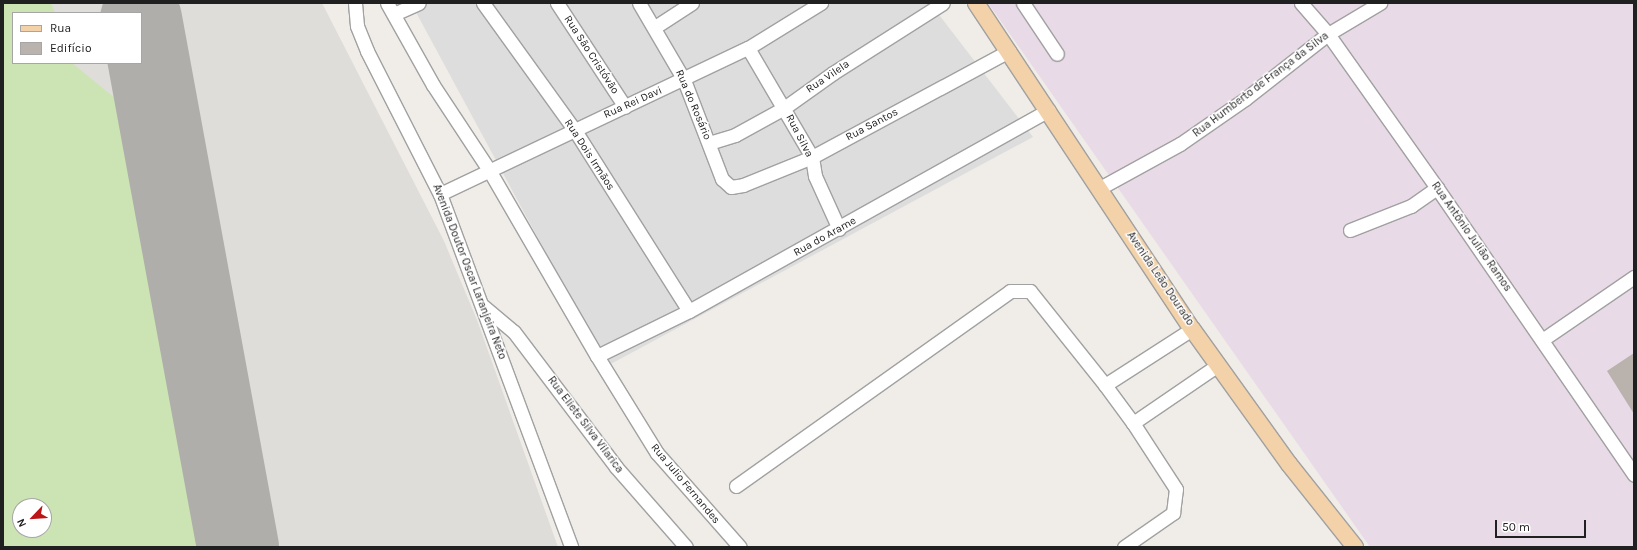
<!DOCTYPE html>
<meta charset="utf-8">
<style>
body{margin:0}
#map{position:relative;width:1637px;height:550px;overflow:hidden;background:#f0ede8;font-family:Karla,sans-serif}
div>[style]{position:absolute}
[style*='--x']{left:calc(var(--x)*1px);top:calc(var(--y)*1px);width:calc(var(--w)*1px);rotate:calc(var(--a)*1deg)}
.residential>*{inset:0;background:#dedddd}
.industrial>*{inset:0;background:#e8dae6}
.airport>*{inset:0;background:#dfddd9}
.grass>*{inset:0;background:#cce4b3}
.runway>*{height:82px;margin:-41px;padding:0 41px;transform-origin:41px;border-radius:41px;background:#afaeab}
.building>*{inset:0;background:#b9b2ad}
.roads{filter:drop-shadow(1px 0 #a1a1a1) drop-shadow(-1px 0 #a1a1a1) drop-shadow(0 1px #a1a1a1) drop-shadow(0 -1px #a1a1a1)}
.minor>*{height:13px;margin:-6.5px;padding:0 6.5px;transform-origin:6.5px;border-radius:6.5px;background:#fff}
.major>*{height:16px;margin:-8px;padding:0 8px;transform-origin:8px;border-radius:8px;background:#f3d2a9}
span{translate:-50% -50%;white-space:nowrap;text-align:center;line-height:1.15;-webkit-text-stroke:3px #fff;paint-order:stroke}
.street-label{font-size:11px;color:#202020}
.frame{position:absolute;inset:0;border:4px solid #202020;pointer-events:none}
.legend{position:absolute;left:12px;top:12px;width:130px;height:52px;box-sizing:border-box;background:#fff;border:1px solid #a6a6a6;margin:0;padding:5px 7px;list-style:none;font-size:12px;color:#202020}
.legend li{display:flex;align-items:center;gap:8px;height:20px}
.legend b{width:20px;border:1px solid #a6a6a6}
.north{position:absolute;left:12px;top:498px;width:40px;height:40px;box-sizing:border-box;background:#fff;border:1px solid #a6a6a6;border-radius:50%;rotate:245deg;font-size:11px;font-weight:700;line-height:16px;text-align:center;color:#202020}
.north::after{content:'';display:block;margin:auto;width:14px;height:18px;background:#bc1518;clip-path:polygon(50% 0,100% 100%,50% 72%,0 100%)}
.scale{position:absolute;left:1495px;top:520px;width:91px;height:18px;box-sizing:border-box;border:2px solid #202020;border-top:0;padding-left:5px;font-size:12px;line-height:14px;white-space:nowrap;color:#202020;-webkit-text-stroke:3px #fff;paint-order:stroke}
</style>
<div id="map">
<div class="residential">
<div style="clip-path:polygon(411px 3px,930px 3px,1033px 137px,607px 366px)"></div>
</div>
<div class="industrial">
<div style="clip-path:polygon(988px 3px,1634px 3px,1634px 547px,1370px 547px)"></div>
</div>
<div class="airport">
<div style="clip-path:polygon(evenodd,3px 3px,322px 3px,444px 241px,477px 320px,558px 547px,3px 547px,3px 3px,13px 13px,141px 13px,141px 63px,13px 63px,13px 13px,3px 3px,20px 506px,44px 506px,44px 530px,20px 530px,20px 506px)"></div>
</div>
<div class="grass">
<div style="clip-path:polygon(evenodd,3px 3px,51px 3px,55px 13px,13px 13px,13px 63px,72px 63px,126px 107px,207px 547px,3px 547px,3px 3px,20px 506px,44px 506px,44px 530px,20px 530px,20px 506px)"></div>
</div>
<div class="runway">
<div style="--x:141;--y:19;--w:537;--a:79.59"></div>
</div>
<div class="building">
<div style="clip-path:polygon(1634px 353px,1634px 414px,1607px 371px)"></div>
</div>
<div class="roads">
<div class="minor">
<div style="--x:355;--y:3;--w:23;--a:85"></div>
<div style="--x:357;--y:26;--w:27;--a:68"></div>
<div style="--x:367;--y:51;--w:161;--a:63"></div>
<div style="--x:440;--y:194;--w:377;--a:69.6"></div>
<div style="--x:387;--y:3;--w:94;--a:60.7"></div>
<div style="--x:433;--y:85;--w:102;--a:56.6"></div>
<div style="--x:489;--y:170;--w:215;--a:59.9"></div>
<div style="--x:597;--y:356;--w:114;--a:58.3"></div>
<div style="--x:657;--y:453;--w:125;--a:48.6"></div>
<div style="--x:483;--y:3;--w:155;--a:54.2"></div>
<div style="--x:574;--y:129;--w:215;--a:57.7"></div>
<div style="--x:557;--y:3;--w:124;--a:56.8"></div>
<div style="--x:639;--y:3;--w:89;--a:59.7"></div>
<div style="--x:684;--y:80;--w:106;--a:69"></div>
<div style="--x:722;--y:179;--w:12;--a:42"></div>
<div style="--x:731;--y:187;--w:12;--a:-9"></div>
<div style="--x:743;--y:185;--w:74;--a:-22.1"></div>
<div style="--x:812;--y:157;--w:224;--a:-28.3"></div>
<div style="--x:1023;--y:3;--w:61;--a:56.3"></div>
<div style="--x:1301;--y:3;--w:41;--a:48.9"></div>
<div style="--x:1328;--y:34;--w:189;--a:54.7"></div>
<div style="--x:1437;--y:188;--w:348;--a:55.5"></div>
<div style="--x:394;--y:14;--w:27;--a:-24"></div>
<div style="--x:655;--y:27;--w:44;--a:-33"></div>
<div style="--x:748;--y:48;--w:126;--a:59.6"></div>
<div style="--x:812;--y:157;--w:19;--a:81"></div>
<div style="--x:815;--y:176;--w:58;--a:65.6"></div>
<div style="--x:709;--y:143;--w:27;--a:-17"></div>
<div style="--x:735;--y:135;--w:56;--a:-28.9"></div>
<div style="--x:784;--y:108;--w:60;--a:-35.5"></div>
<div style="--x:833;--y:73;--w:130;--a:-32.5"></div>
<div style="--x:1098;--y:189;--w:94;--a:-28.8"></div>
<div style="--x:1180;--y:144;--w:79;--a:-34.7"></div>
<div style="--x:1245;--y:99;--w:105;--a:-38.1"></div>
<div style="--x:1328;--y:34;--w:61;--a:-30.8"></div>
<div style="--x:440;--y:194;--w:341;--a:-25.4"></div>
<div style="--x:748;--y:48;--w:86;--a:-31.7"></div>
<div style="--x:1350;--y:230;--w:66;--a:-21.5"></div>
<div style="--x:1411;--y:206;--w:32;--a:-35"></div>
<div style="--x:483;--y:306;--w:40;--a:40"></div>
<div style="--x:514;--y:332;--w:169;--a:52.9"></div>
<div style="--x:616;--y:467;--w:106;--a:48.8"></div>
<div style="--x:1542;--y:340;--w:112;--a:-34.4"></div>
<div style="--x:597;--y:356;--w:102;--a:-26.1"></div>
<div style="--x:689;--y:311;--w:412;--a:-29.2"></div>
<div style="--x:1105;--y:385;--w:47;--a:53.6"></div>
<div style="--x:736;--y:486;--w:336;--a:-35.4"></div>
<div style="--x:1010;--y:291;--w:20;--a:0"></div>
<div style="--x:1030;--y:291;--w:120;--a:51.4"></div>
<div style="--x:1105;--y:385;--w:103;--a:-32.8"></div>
<div style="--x:1124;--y:547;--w:60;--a:-34.8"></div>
<div style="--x:1173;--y:513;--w:24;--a:-83"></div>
<div style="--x:1176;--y:489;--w:79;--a:-123.1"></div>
<div style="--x:1133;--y:423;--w:103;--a:-34.3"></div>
</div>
<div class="major">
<div style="--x:976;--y:3;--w:391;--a:56.5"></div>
<div style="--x:1192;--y:329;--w:166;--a:54.3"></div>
<div style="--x:1289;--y:464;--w:106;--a:51.5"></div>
</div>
</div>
<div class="street-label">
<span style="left:591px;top:55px;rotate:57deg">Rua São Cristóvão</span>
<span style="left:828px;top:77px;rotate:-34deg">Rua Vilela</span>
<span style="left:1261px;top:85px;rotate:-37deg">Rua Humberto de França da Silva</span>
<span style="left:633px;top:103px;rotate:-24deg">Rua Rei Davi</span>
<span style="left:693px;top:105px;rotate:67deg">Rua do Rosário</span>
<span style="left:872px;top:125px;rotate:-28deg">Rua Santos</span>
<span style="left:799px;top:136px;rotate:63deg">Rua Silva</span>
<span style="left:589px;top:155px;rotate:57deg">Rua Dois Irmãos</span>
<span style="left:825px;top:237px;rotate:-29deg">Rua do Arame</span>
<span style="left:1471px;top:237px;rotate:55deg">Rua Antônio Julião Ramos</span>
<span style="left:469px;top:272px;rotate:69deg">Avenida Doutor Oscar Laranjeira Neto</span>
<span style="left:1160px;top:279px;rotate:56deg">Avenida Leão Dourado</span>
<span style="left:585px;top:425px;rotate:53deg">Rua Eliete Silva Vilarica</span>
<span style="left:685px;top:484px;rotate:50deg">Rua Julio Fernandes</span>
</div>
<div class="frame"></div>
<ul class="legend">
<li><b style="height:5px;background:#f3d2a9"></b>Rua</li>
<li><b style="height:11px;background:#b9b2ad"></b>Edifício</li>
</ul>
<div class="north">N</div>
<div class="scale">50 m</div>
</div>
